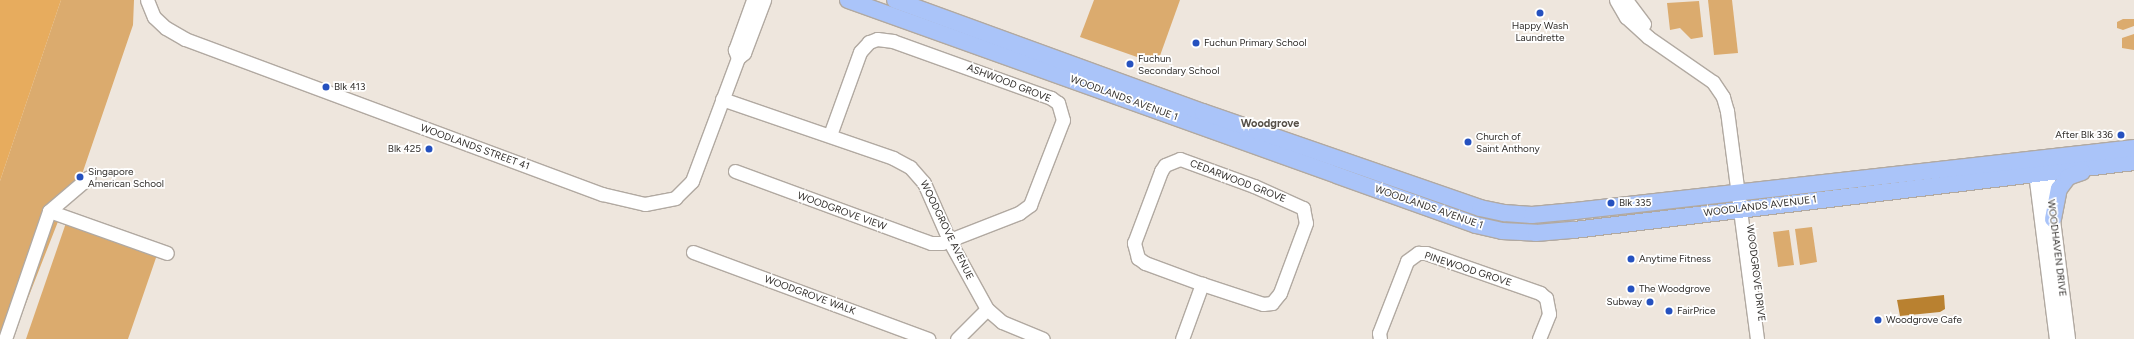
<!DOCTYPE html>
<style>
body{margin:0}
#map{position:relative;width:2134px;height:339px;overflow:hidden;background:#eee6dd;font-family:Figtree,sans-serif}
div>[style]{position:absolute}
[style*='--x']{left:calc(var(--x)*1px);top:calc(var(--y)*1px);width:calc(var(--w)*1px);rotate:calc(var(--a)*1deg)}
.green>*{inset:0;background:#dbab6e}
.forest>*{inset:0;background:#e7ac5e}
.water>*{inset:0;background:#b98130}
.roads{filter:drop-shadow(1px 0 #b1a9a1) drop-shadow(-1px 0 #b1a9a1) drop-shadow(0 1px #b1a9a1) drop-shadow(0 -1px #b1a9a1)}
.minor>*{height:13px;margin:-6.5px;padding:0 6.5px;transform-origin:6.5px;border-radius:6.5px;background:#fff}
.major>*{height:16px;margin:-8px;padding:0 8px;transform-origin:8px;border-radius:8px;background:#aac4f9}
.dots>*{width:11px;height:11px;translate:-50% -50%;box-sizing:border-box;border:2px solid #fff;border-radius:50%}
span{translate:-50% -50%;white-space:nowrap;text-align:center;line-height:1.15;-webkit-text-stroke:3.5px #fff;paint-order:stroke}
.poi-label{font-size:10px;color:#312e2b}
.left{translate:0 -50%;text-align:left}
.right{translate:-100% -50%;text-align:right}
.street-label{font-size:10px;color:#312e2b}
.neighbourhood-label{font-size:11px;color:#575149;font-weight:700}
</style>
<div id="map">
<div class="green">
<div style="clip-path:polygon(61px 0,134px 0,133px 25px,78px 186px,68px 196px,12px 339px,0 339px,0 181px)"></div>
<div style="clip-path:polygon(1094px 0,1180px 0,1157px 64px,1080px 37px)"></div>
<div style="clip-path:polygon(1708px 0,1732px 0,1738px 53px,1714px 55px)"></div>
<div style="clip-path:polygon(1699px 1px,1703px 37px,1691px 39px,1680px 28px,1670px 30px,1667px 3px)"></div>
<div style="clip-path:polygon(2123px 19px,2134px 19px,2134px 26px,2123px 30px,2117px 28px,2117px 22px)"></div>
<div style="clip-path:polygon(2134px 34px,2134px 50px,2122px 48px,2122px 38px)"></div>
<div style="clip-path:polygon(67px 220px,158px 252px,128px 339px,26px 339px)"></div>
<div style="clip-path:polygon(1812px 227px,1817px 262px,1800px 265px,1795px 229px)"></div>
<div style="clip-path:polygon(1789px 230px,1794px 265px,1778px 267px,1773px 232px)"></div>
</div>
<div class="forest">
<div style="clip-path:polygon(0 0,61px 0,0 181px)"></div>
</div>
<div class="water">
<div style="clip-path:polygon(1944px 295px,1945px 309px,1940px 312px,1900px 316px,1897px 300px)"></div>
</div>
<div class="roads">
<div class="minor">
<div style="--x:147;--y:0;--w:18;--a:68"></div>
<div style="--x:154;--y:17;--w:16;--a:43"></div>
<div style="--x:166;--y:28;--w:22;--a:30"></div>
<div style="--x:185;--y:39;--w:445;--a:20.4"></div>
<div style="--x:602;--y:194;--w:44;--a:13.1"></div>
<div style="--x:645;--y:204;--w:31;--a:-11"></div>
<div style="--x:675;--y:198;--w:24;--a:-45"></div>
<div style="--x:692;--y:181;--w:131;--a:-69.5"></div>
<div style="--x:738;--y:58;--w:8;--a:-40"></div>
<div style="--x:744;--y:53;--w:57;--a:-69.3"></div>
<div style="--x:1616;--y:0;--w:20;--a:60"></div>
<div style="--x:1626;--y:17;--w:30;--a:42"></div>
<div style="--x:1648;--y:37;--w:79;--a:34.7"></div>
<div style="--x:1713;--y:82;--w:18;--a:56"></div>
<div style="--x:1723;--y:97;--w:15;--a:74"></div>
<div style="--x:1727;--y:111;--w:230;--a:82.5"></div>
<div style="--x:1626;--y:0;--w:30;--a:53"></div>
<div style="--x:738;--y:58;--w:9;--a:-111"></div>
<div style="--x:735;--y:50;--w:53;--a:-70.2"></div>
<div style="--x:722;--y:99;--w:181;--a:19"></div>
<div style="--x:893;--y:158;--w:19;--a:28"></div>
<div style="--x:910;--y:167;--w:21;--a:49"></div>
<div style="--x:924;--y:183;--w:64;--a:66.2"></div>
<div style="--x:950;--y:242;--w:77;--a:61.1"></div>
<div style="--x:987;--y:309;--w:20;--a:41"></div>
<div style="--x:1002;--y:322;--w:44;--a:22.5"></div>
<div style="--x:1180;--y:159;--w:79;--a:20"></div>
<div style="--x:1254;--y:186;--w:54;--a:24.2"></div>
<div style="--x:1303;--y:208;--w:15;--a:79"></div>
<div style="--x:1306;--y:223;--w:75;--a:110.4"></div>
<div style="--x:1280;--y:293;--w:13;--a:129"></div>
<div style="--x:1272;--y:303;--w:9;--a:174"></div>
<div style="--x:1263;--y:304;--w:64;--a:-161.8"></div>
<div style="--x:1202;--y:284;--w:61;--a:-159.8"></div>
<div style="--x:1145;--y:263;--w:9;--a:-144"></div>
<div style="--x:1138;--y:258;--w:16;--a:-105"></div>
<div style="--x:1134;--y:243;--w:77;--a:-69.4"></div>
<div style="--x:1161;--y:171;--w:7;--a:-56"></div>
<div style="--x:1165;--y:165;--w:16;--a:-22"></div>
<div style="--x:2046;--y:164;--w:176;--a:82.8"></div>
<div style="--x:2034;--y:165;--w:175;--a:82.8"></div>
<div style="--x:735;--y:171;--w:185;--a:20.2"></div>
<div style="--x:909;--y:235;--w:23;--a:20"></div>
<div style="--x:931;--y:243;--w:11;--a:0"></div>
<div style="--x:942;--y:243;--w:83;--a:-21.3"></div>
<div style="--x:1019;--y:213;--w:14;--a:-36"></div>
<div style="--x:1030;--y:205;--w:91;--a:-68.8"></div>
<div style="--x:1063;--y:120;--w:18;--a:-106"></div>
<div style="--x:1058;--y:103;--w:9;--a:-144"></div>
<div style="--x:1051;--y:98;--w:168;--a:-160.2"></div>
<div style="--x:893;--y:41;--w:16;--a:-173"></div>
<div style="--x:877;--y:39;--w:9;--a:159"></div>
<div style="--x:869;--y:42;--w:13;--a:132"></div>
<div style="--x:860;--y:52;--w:88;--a:109.9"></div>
<div style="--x:49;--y:211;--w:125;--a:19.6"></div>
<div style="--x:693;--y:252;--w:251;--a:20.3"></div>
<div style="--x:5;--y:339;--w:135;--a:-71"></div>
<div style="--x:49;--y:211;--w:52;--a:-40.4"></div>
<div style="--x:957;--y:339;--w:42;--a:-45"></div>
<div style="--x:1182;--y:339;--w:59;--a:-70"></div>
<div style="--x:1380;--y:339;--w:6;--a:-99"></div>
<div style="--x:1379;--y:333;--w:77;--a:-68.7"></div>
<div style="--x:1407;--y:261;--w:14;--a:-36"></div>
<div style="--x:1418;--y:253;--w:8;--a:0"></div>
<div style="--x:1426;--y:253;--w:121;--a:19.3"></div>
<div style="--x:1540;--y:293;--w:8;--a:40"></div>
<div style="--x:1546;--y:298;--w:16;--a:79"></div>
<div style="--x:1549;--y:314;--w:27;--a:112"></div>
</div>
<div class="major">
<div style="--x:848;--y:0;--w:667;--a:19.71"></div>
<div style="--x:1476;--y:225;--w:27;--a:13"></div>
<div style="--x:1502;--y:231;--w:34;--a:3"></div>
<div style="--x:1536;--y:233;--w:38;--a:-5"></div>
<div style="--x:1574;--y:230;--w:564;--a:-6.92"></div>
<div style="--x:895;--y:0;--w:328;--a:20"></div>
<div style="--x:1203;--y:112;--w:293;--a:19.1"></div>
<div style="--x:1480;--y:208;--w:25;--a:12"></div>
<div style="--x:1504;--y:213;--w:28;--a:4"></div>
<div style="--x:1532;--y:215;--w:43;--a:-5.3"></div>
<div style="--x:1575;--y:211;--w:563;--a:-6.43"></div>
<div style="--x:2053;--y:219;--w:31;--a:-79"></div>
<div style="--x:2059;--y:189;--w:15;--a:-53"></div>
<div style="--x:2068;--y:177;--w:15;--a:-20"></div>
</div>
</div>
<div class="dots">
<div style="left:1540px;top:13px;background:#2551bf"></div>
<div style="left:1196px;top:43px;background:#2551bf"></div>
<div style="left:1130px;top:64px;background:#2551bf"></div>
<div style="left:326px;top:87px;background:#2551bf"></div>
<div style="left:2121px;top:135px;background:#2551bf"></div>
<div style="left:1468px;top:142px;background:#2551bf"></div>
<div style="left:429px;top:149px;background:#2551bf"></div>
<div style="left:80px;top:177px;background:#2551bf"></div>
<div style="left:1611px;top:203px;background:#2551bf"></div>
<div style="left:1631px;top:259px;background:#2551bf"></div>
<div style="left:1631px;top:289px;background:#2551bf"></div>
<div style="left:1650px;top:302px;background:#2551bf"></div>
<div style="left:1669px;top:311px;background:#2551bf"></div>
<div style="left:1878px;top:320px;background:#2551bf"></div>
</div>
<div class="poi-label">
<span style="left:1540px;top:31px">Happy Wash<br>Laundrette</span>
<span class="left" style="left:1204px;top:43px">Fuchun Primary School</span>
<span class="left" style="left:1138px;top:64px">Fuchun<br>Secondary School</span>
<span class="left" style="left:334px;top:87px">Blk 413</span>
<span class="right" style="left:2113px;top:135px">After Blk 336</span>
<span class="left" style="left:1476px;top:142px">Church of<br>Saint Anthony</span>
<span class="right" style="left:421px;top:149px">Blk 425</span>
<span class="left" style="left:88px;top:177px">Singapore<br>American School</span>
<span class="left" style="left:1619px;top:203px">Blk 335</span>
<span class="left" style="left:1639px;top:259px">Anytime Fitness</span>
<span class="left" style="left:1639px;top:289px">The Woodgrove</span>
<span class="right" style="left:1642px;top:302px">Subway</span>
<span class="left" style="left:1677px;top:311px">FairPrice</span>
<span class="left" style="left:1886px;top:320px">Woodgrove Cafe</span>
</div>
<div class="street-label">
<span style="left:1009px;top:83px;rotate:21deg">ASHWOOD GROVE</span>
<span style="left:1124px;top:98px;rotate:20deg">WOODLANDS AVENUE 1</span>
<span style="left:475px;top:147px;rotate:20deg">WOODLANDS STREET 41</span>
<span style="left:1238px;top:181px;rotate:21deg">CEDARWOOD GROVE</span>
<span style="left:1760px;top:206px;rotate:-7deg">WOODLANDS AVENUE 1</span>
<span style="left:1429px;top:207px;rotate:19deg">WOODLANDS AVENUE 1</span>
<span style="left:842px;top:211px;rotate:20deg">WOODGROVE VIEW</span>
<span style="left:947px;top:230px;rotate:64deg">WOODGROVE AVENUE</span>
<span style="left:2057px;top:248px;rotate:83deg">WOODHAVEN DRIVE</span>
<span style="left:1468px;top:269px;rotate:18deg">PINEWOOD GROVE</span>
<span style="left:1756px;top:273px;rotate:83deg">WOODGROVE DRIVE</span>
<span style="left:810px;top:295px;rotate:20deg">WOODGROVE WALK</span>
</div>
<div class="neighbourhood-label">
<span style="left:1270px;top:124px">Woodgrove</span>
</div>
</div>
